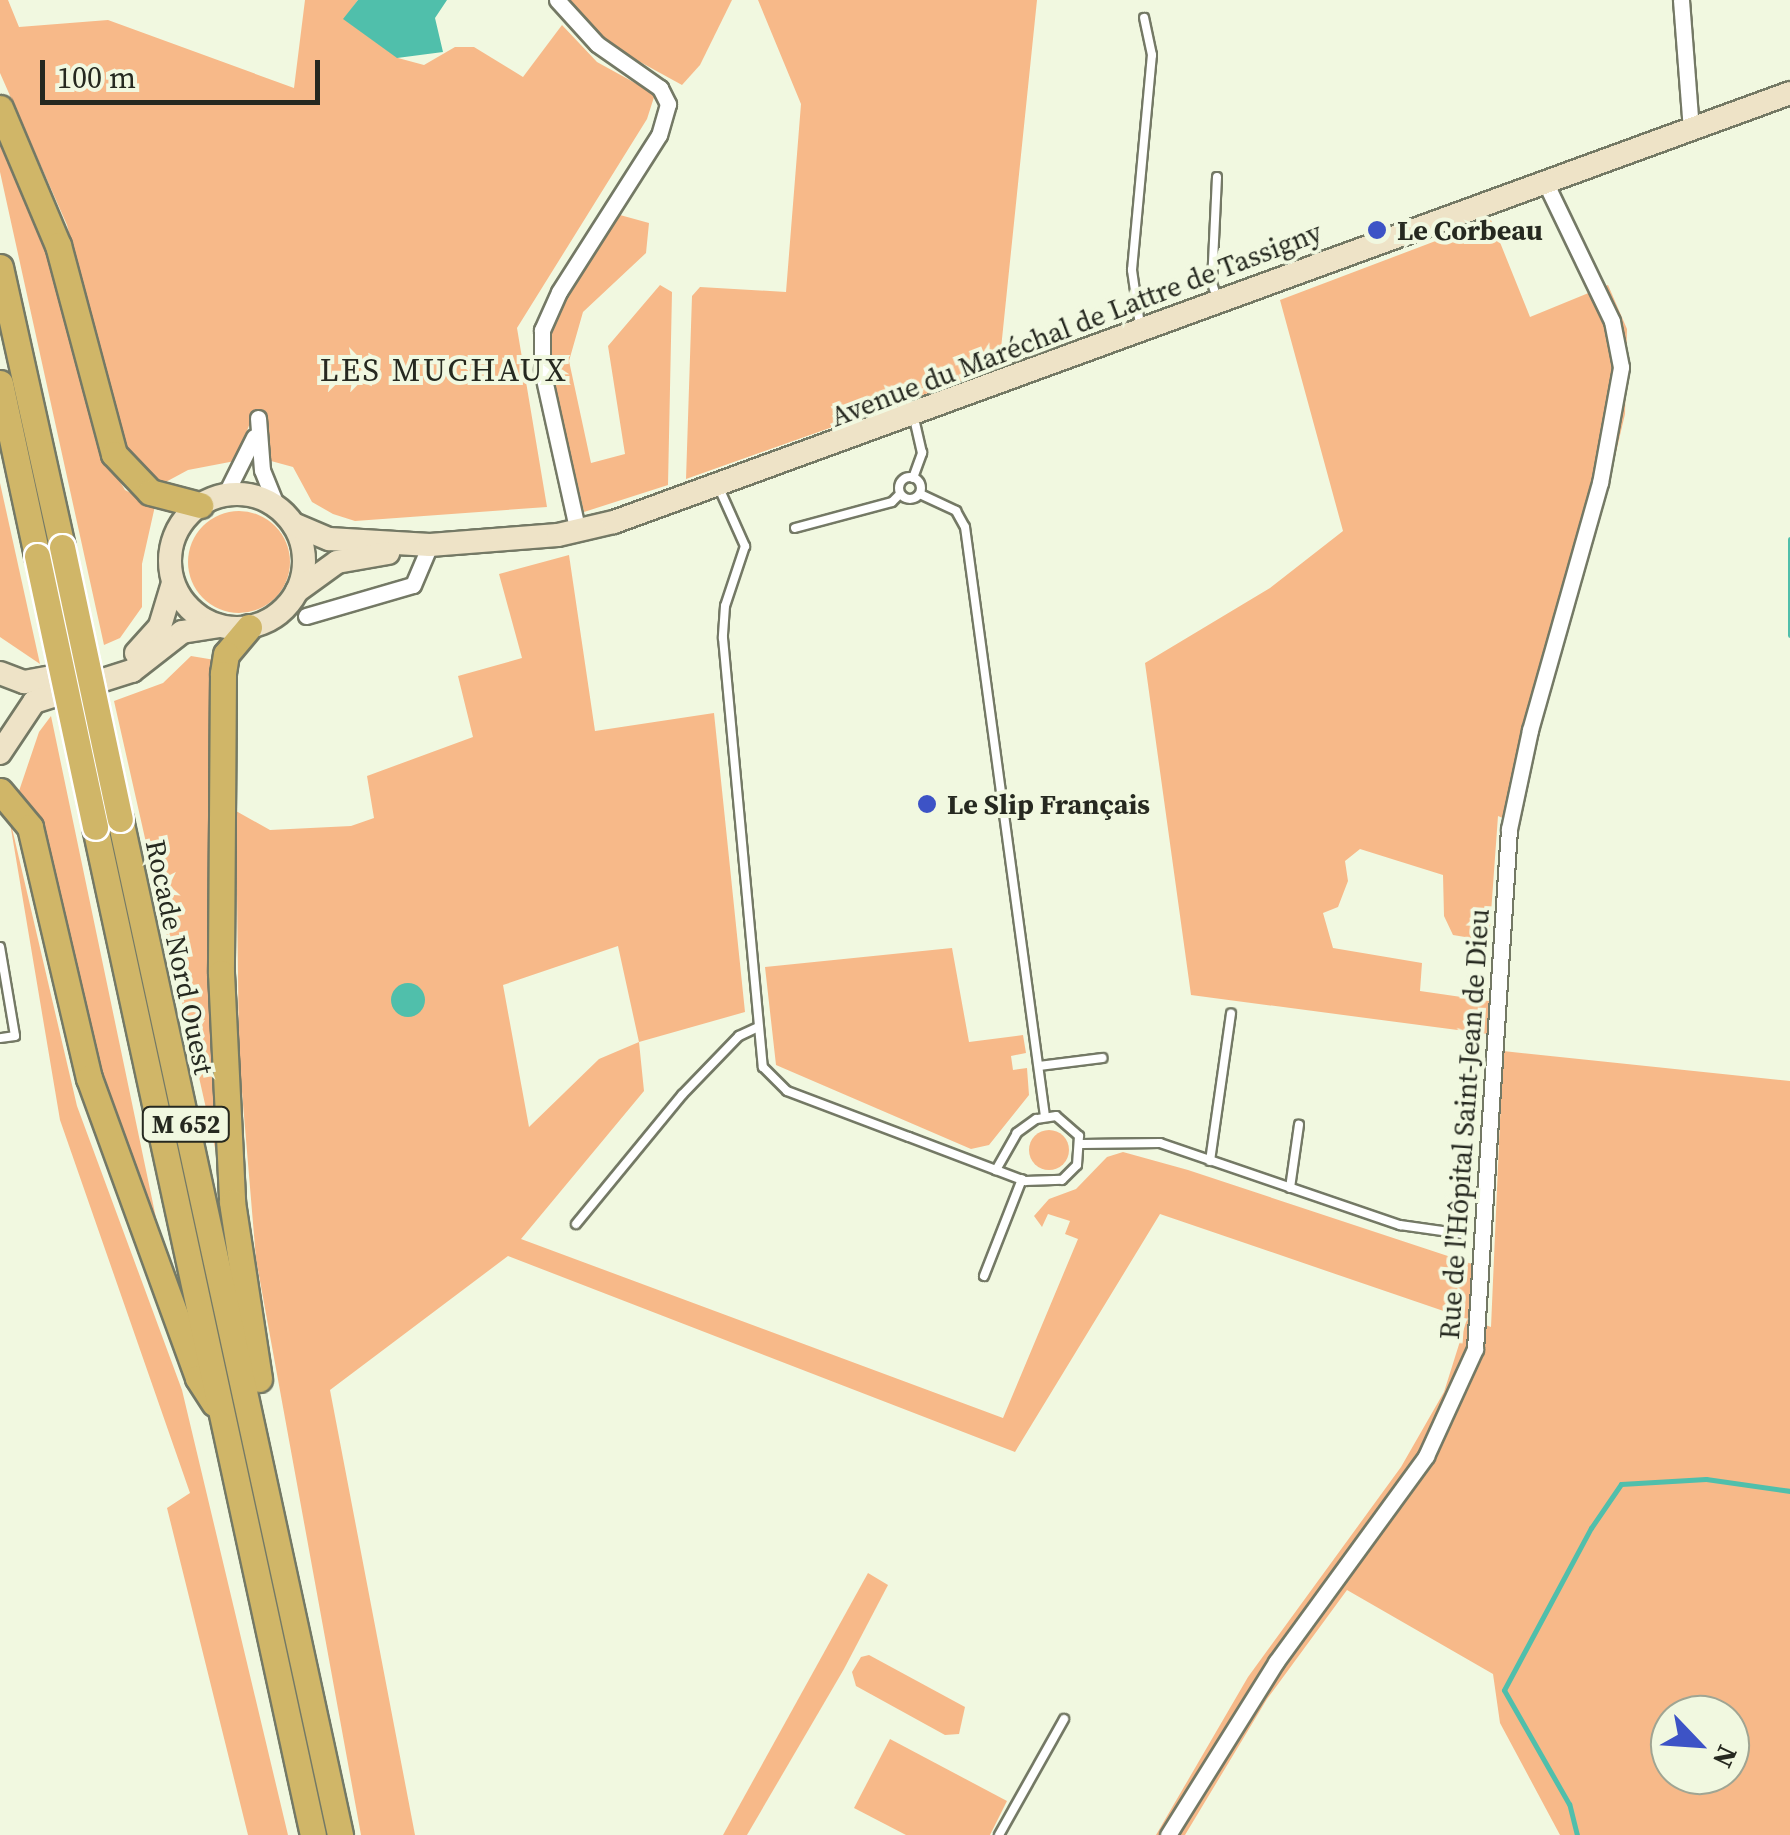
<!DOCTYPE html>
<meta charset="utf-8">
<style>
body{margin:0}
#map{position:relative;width:1790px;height:1835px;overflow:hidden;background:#f1f8e0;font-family:"Source Serif 4",serif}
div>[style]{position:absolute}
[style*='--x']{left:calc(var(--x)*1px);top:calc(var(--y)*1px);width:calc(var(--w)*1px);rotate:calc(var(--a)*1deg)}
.green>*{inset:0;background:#f7b989}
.round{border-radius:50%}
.water>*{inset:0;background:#50bfab}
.stream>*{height:5px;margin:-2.5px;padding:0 2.5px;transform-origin:2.5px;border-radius:2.5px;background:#50bfab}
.roads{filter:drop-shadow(2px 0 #747965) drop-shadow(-2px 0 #747965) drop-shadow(0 2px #747965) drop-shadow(0 -2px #747965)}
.service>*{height:8px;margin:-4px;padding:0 4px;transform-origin:4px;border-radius:4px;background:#fff}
.service>.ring{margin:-4px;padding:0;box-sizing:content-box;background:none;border:8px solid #fff;border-radius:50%}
.minor>*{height:15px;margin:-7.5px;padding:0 7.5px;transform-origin:7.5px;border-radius:7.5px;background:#fff}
.secondary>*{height:22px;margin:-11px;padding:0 11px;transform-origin:11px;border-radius:11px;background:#eee3c7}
.secondary>.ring{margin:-11px;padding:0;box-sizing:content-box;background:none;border:22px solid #eee3c7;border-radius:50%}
.trunk>*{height:25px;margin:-12.5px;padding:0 12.5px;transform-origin:12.5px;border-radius:12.5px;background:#d0b668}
.bridges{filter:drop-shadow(2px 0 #fff) drop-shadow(-2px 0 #fff) drop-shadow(0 2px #fff) drop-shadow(0 -2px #fff)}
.trunk-bridge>*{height:25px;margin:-12.5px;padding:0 12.5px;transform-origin:12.5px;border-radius:12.5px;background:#d0b668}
.dots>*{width:28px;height:28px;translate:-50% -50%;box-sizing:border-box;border:5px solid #f1f8e0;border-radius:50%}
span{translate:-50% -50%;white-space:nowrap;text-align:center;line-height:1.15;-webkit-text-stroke:8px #f1f8e0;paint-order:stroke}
.shield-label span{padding:2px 8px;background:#f1f8e0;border:2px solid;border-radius:8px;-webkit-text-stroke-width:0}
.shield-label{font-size:25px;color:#262920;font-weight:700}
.poi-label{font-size:28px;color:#262920;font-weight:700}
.left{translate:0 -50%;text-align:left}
.street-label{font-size:28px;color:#262920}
.quarter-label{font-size:32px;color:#262920;letter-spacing:2.5px}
.north{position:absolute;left:1650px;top:1695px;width:100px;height:100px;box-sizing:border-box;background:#f1f8e0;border:2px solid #a0a593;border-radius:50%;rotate:115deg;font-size:28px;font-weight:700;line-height:40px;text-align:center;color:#262920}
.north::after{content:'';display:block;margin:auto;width:35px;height:45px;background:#3d53c6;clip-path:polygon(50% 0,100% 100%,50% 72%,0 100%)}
.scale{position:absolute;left:40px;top:60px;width:280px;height:45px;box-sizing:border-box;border:5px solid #262920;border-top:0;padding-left:12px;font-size:30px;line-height:35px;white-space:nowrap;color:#262920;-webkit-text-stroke:8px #f1f8e0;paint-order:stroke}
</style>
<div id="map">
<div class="green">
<div style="clip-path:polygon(0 0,8px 0,19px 27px,108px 20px,294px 88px,305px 0,358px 0,344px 19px,398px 58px,424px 65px,455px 47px,474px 47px,523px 77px,562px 25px,597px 62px,655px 94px,647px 119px,517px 328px,547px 507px,355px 521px,333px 514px,312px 502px,293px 467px,271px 461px,266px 415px,252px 418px,235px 461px,188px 470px,162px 484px,142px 470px,125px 448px,67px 225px,0 73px)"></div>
<div style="clip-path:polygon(567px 0,732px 0,700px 65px,682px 85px,611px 46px)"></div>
<div style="clip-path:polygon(758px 0,1037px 0,999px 368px,686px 479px,692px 296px,700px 287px,786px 292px,801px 104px)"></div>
<div style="clip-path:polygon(0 131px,37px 209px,96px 442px,125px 490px,155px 506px,142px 564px,142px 607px,120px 638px,104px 645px,0 172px)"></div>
<div style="clip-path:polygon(620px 215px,649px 223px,646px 253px,583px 312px,569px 361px,591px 463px,625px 454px,608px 346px,660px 285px,672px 292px,668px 485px,584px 512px,547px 353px,548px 326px)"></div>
<div style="clip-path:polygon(1491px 220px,1530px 317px,1608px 285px,1627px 329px,1625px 414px,1605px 499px,1528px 752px,1517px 824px,1498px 816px,1489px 941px,1453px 935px,1444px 916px,1443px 875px,1360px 849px,1345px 861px,1348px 881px,1338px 907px,1323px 913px,1333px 948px,1422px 963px,1420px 991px,1489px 1001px,1488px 1034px,1191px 995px,1145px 663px,1270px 588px,1343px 531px,1280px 300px)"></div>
<div style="clip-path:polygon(0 483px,40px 664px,0 637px)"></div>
<div class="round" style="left:188px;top:511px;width:102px;height:102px"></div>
<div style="clip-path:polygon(evenodd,569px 555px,595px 731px,714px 713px,745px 1012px,639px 1042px,644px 1091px,521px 1239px,1003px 1418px,1078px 1239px,1065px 1234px,1070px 1221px,1048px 1214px,1042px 1227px,1034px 1216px,1049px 1199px,1076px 1189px,1107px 1157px,1123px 1152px,1188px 1170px,1472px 1264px,1468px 1319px,1491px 1327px,1503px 1051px,1790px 1081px,1790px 1835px,1560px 1835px,1500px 1723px,1493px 1674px,1347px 1590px,1267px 1699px,1185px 1835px,1156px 1835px,1248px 1677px,1401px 1467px,1444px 1392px,1467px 1319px,1160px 1214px,1015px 1452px,508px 1256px,330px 1390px,415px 1835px,361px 1835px,256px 1259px,239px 1056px,236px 811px,270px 830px,351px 826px,374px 818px,367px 776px,473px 737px,458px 676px,522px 658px,499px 574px,569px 555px,618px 946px,639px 1042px,599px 1059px,529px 1127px,503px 985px,618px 946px,569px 555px,1670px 1715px,1730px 1715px,1730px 1775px,1670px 1775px,1670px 1715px)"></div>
<div style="clip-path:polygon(191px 656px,215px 660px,208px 803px,217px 1157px,114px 701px,163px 683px)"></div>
<div style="clip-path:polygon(51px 716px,165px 1261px,112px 1118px,41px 818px,19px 791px,39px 732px)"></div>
<div style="clip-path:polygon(8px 811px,77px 1106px,182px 1390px,288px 1835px,248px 1835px,167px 1508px,190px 1493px,60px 1120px)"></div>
<div style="clip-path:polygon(952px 948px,969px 1042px,1023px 1035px,1026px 1053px,1011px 1056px,1013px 1070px,1027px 1068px,1029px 1095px,989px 1145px,971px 1149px,776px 1065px,765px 967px)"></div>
<div class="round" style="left:1029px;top:1130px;width:40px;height:40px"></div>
<div style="clip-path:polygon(868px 1573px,888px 1585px,844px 1669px,747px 1835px,723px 1835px)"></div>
<div style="clip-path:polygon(869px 1655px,965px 1707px,959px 1734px,945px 1735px,856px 1686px,852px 1672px,861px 1657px)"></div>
<div style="clip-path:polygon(890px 1739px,1007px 1801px,990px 1835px,906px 1835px,854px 1808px)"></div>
</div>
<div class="water">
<div style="clip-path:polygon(358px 0,447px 0,435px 18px,443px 52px,397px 58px,343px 19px)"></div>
<div class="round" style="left:391px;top:983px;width:34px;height:34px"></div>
</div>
<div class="stream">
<div style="--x:1790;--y:539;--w:96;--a:90"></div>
<div style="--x:1577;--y:1835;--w:32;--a:-104"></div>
<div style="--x:1569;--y:1804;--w:131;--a:-119.7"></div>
<div style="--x:1504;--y:1690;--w:184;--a:-61.8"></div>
<div style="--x:1591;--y:1528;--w:53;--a:-55.7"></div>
<div style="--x:1621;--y:1484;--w:85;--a:-3.4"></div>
<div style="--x:1706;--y:1479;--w:85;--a:8.1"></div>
</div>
<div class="roads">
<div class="service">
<div style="--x:1217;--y:177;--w:106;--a:92.7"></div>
<div style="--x:1212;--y:283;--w:16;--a:72"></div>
<div style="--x:1140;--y:325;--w:56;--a:-98.3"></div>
<div style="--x:1132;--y:270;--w:216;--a:-84.7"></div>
<div style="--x:1152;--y:55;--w:38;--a:-102"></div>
<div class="ring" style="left:899px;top:477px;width:14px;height:14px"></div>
<div style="--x:913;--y:478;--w:27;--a:-70"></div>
<div style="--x:922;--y:453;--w:37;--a:-103"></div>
<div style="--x:719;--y:488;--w:64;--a:65.9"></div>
<div style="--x:745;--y:546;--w:63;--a:108.4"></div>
<div style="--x:725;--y:606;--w:32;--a:94"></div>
<div style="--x:723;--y:638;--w:431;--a:84.7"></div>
<div style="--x:763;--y:1067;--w:34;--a:45"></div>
<div style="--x:787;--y:1091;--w:130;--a:20.7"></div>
<div style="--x:909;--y:1137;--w:124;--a:20.8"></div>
<div style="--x:1025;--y:1181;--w:37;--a:-2"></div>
<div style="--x:1062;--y:1180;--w:21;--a:-45"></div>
<div style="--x:1077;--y:1165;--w:29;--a:-86"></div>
<div style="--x:1079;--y:1136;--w:30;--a:-139"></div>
<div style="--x:1056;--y:1116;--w:20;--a:171"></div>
<div style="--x:1036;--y:1119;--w:24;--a:144"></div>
<div style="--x:1017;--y:1133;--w:43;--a:119.6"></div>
<div style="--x:920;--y:494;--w:40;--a:25"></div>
<div style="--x:956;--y:511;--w:18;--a:61"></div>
<div style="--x:965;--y:527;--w:594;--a:82.27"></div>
<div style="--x:795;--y:528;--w:100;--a:-15"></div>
<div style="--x:892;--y:502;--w:11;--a:-45"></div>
<div style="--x:0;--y:947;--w:90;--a:80.4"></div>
<div style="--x:15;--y:1036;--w:15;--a:172"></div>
<div style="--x:1039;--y:1066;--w:64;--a:-7.2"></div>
<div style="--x:1082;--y:1144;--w:78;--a:-0.7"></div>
<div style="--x:1160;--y:1143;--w:254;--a:18.9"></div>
<div style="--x:1400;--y:1225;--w:64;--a:8.1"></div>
<div style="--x:1210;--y:1161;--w:149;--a:-81.9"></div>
<div style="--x:1290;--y:1188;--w:64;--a:-81.9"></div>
<div style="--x:576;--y:1224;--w:167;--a:-50.6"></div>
<div style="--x:682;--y:1095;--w:82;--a:-46"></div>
<div style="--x:739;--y:1036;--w:21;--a:-25"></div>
<div style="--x:984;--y:1276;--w:104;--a:-68.6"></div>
<div style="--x:999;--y:1835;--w:133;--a:-60.7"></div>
</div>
<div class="minor">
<div style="--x:557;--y:0;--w:59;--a:47.7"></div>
<div style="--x:597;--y:44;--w:77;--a:34.9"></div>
<div style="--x:660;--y:88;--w:18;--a:63"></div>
<div style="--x:668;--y:104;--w:32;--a:106"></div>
<div style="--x:659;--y:135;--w:186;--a:122.5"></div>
<div style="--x:559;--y:292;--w:42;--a:114.1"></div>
<div style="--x:542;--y:330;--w:40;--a:90"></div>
<div style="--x:542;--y:370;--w:166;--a:77.5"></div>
<div style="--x:1681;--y:0;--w:130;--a:85.6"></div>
<div style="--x:258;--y:418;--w:52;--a:85.6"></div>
<div style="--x:262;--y:470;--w:40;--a:68"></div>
<div style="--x:225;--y:495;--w:65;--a:-63.4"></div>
<div style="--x:306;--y:616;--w:111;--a:-16.2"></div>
<div style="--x:413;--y:585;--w:43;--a:-67"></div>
<div style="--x:1168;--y:1835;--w:204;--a:-58"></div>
<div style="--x:1276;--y:1662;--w:255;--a:-53.9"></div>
<div style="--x:1426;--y:1456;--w:118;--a:-65.4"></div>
<div style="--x:1475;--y:1349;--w:521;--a:-86.26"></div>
<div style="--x:1509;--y:829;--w:101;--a:-78"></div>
<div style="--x:1530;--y:730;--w:257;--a:-74.2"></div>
<div style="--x:1600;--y:483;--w:118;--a:-79.7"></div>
<div style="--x:1621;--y:367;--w:47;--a:-101.1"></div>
<div style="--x:1612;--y:321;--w:152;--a:-115.7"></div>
</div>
<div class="secondary">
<div class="ring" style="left:170px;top:494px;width:112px;height:112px"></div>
<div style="--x:293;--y:524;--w:39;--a:23"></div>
<div style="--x:329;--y:539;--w:101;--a:3.4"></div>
<div style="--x:430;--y:545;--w:128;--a:-4.5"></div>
<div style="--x:558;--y:535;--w:57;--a:-13.1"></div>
<div style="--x:614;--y:522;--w:1252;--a:-20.04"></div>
<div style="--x:297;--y:591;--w:49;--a:-35.9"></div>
<div style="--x:337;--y:562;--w:52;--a:-10"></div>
<div style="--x:136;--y:653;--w:36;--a:-48"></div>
<div style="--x:160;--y:626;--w:45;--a:-73.2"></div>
<div style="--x:0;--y:673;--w:26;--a:21"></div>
<div style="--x:24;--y:682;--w:50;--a:-10.4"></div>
<div style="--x:0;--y:753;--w:61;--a:-56.3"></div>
<div style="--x:34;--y:702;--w:103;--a:-17.6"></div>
<div style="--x:132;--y:671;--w:63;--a:-38"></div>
<div style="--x:182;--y:632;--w:37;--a:-9"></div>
</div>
<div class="trunk">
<div style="--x:0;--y:108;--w:149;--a:67.1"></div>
<div style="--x:58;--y:245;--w:216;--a:75"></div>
<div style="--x:114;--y:454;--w:52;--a:46.5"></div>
<div style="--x:150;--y:492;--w:52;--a:14.6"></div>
<div style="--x:0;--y:267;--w:287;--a:77.5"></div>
<div style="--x:0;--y:383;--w:177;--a:77.9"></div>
<div style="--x:249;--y:627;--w:35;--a:130"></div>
<div style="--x:226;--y:654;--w:20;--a:99"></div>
<div style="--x:223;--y:674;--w:299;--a:90.4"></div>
<div style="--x:221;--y:973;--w:229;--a:87.2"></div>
<div style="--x:232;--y:1202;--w:179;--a:81.3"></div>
<div style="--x:0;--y:791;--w:47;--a:50.2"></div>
<div style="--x:30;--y:827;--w:258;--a:76.8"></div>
<div style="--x:89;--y:1078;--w:319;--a:70"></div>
<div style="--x:198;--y:1378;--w:30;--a:57"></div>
<div style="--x:120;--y:819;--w:1040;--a:77.78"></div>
<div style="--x:95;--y:827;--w:1031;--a:77.8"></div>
</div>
</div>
<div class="bridges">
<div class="trunk-bridge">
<div style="--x:62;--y:547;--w:278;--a:78"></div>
<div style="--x:37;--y:556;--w:277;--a:77.9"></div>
</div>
</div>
<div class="dots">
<div style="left:1377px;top:230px;background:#3d53c6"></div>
<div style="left:927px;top:804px;background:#3d53c6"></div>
</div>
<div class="shield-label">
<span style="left:186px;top:1124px">M 652</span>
</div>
<div class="poi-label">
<span class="left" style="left:1397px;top:230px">Le Corbeau</span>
<span class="left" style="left:947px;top:804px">Le Slip Français</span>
</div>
<div class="street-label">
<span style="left:1076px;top:324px;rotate:-21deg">Avenue du Maréchal de Lattre de Tassigny</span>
<span style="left:180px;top:957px;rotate:78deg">Rocade Nord Ouest</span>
<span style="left:1464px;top:1124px;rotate:-86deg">Rue de l'Hôpital Saint-Jean de Dieu</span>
</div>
<div class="quarter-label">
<span style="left:444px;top:370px">LES MUCHAUX</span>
</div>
<div class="north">N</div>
<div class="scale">100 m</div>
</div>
